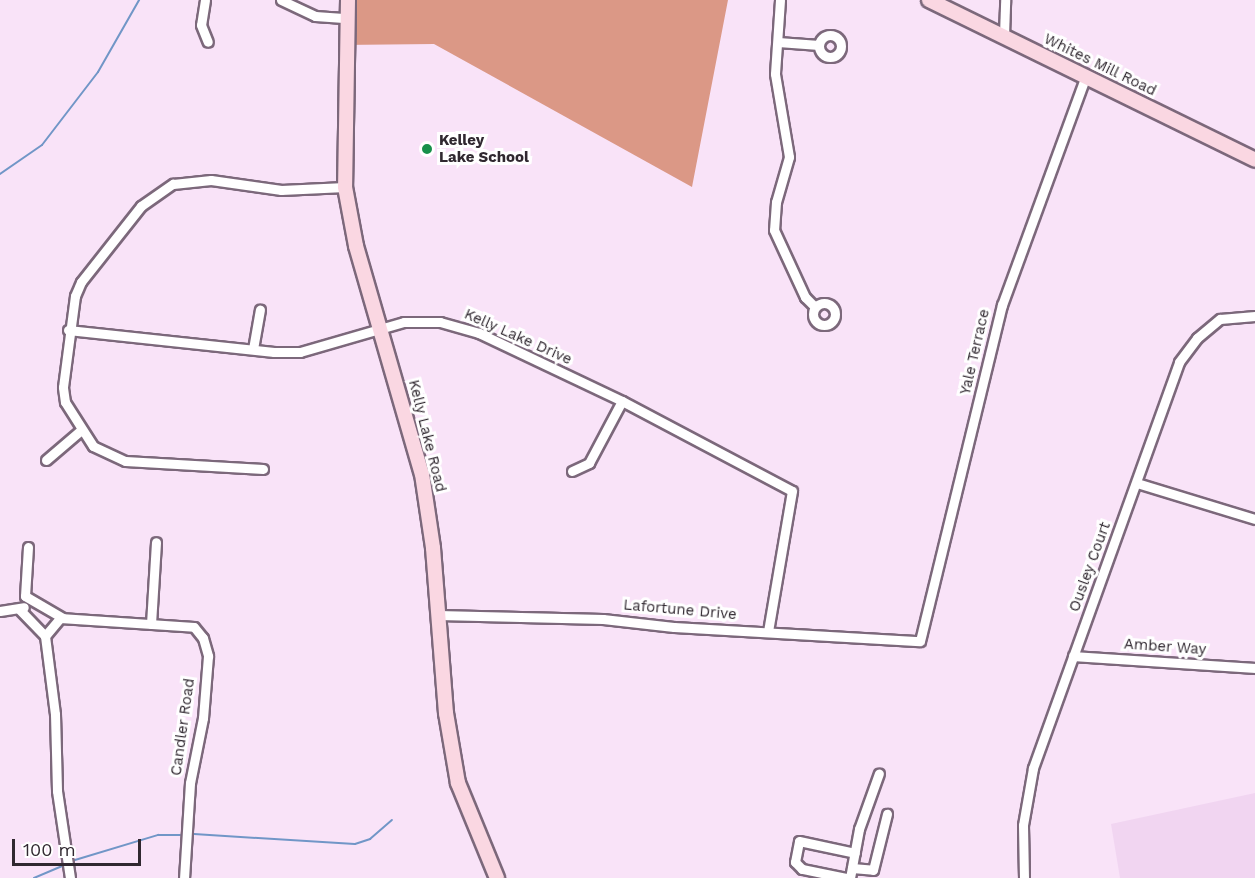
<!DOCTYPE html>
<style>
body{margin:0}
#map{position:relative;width:1255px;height:878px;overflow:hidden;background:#f9e3f8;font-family:"Work Sans",sans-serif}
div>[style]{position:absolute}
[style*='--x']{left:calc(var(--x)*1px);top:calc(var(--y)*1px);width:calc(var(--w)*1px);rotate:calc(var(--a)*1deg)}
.built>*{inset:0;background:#f1d5f1}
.forest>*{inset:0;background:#db9886}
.stream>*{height:2px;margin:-1px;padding:0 1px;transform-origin:1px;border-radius:1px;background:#7196c7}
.roads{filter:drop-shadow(2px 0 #7c687b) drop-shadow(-2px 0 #7c687b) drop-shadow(0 2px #7c687b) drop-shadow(0 -2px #7c687b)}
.street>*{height:9px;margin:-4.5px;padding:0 4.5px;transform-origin:4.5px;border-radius:4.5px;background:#fff}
.street>.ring{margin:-4.5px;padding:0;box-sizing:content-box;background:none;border:9px solid #fff;border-radius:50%}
.secondary>*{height:14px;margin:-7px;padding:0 7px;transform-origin:7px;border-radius:7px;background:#fad7e2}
.dots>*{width:16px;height:16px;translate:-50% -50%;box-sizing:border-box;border:3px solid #fff;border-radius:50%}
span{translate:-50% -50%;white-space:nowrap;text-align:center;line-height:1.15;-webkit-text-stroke:6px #fff;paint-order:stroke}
.street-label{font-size:15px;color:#302830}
.poi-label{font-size:15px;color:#302830;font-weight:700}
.left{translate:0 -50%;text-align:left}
.scale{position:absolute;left:12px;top:839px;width:129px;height:27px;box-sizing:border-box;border:3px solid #302830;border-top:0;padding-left:8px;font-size:18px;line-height:21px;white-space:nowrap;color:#302830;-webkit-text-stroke:4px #fff;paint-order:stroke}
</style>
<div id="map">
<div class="built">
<div style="clip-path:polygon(1255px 793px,1255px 878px,1120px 878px,1111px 824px)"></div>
</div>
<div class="forest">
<div style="clip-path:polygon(345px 0,728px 0,692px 187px,434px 44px,341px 45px)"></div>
</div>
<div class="stream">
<div style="--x:0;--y:174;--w:51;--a:-34.6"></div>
<div style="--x:42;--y:145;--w:92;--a:-52.5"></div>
<div style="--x:98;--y:72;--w:83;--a:-60.3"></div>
<div style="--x:194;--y:834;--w:161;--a:3.6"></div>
<div style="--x:355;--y:844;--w:16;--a:-18"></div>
<div style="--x:370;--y:839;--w:29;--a:-41"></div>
<div style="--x:75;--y:860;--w:87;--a:-16.8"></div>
<div style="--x:158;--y:835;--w:22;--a:0"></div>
<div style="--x:34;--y:878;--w:30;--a:-23"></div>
</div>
<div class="roads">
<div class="street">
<div style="--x:205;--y:0;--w:25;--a:99"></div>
<div style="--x:201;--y:25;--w:18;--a:68"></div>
<div style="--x:281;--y:0;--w:38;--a:25"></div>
<div style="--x:315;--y:16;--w:32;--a:4"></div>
<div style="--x:780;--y:0;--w:74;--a:93.9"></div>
<div style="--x:775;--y:74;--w:84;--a:80.4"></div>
<div style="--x:789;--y:157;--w:47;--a:106.1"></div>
<div style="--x:776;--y:202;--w:28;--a:94"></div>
<div style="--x:774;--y:230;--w:74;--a:65.2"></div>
<div style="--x:805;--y:297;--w:14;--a:45"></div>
<div style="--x:1004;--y:35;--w:35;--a:-88"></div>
<div class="ring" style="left:819px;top:35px;width:13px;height:13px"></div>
<div style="--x:778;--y:42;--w:41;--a:4.2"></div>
<div class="ring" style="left:813px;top:303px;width:13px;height:13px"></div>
<div style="--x:68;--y:330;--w:207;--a:6.1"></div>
<div style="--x:274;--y:352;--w:26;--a:0"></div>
<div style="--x:300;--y:352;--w:108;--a:-16.1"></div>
<div style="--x:404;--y:322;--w:36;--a:0"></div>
<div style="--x:440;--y:322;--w:41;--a:15.8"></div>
<div style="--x:479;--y:333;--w:158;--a:25.4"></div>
<div style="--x:622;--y:401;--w:192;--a:27.9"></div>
<div style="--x:792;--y:491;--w:142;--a:99.7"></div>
<div style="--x:253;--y:349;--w:40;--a:-80"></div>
<div style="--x:46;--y:460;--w:45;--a:-40.5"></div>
<div style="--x:263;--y:469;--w:138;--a:-176.7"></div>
<div style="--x:125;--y:461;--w:35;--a:-155"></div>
<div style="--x:93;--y:446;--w:52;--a:-122.5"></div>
<div style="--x:65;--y:402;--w:15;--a:-98"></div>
<div style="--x:63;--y:387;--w:92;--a:-82.5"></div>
<div style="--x:75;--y:296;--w:15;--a:-67"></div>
<div style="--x:81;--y:282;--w:97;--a:-51.7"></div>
<div style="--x:141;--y:206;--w:39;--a:-35"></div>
<div style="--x:173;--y:184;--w:38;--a:-6"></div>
<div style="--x:211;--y:180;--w:71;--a:8.1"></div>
<div style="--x:281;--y:190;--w:64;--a:-2.7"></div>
<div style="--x:572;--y:471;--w:19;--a:-25"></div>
<div style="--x:589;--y:463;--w:70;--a:-62"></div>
<div style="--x:1137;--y:483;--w:123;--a:17"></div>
<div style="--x:28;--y:547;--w:49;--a:93.5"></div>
<div style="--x:25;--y:596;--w:44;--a:30.1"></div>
<div style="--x:20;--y:610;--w:36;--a:46"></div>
<div style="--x:45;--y:636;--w:79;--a:82.7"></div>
<div style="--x:55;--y:714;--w:77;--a:88.5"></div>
<div style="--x:57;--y:791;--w:88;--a:81.5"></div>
<div style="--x:0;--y:611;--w:24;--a:-9"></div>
<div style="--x:438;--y:615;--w:165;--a:1.4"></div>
<div style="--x:603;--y:619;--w:71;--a:6.4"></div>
<div style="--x:674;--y:627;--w:246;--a:3.3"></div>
<div style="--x:920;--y:641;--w:346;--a:-76.3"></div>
<div style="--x:1002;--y:305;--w:242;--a:-69.9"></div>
<div style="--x:151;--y:624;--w:82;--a:-86.5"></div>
<div style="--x:45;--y:636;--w:23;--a:-50"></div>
<div style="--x:60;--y:618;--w:134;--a:3.8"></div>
<div style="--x:194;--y:627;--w:14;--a:51"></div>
<div style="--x:203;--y:638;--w:19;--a:74"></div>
<div style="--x:208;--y:656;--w:62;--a:94.6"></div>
<div style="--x:203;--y:718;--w:66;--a:101.3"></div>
<div style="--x:190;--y:783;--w:95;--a:93.6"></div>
<div style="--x:1073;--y:656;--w:182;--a:3.8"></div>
<div style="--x:852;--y:868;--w:21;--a:5"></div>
<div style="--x:873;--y:870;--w:58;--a:-76"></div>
<div style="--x:846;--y:878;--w:45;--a:-168.4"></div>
<div style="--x:802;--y:869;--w:10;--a:-135"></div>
<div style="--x:795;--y:862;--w:21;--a:-79"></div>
<div style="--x:799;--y:841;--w:57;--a:12.1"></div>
<div style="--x:850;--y:878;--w:50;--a:-79.6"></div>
<div style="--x:859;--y:829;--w:59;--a:-70.3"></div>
<div style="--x:1024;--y:878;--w:53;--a:-91.1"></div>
<div style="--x:1023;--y:825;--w:58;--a:-80"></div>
<div style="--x:1033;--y:768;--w:431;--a:-70.2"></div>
<div style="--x:1179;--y:362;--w:30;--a:-53"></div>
<div style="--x:1197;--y:338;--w:30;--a:-40"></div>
<div style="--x:1220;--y:319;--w:35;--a:-5"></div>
</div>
<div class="secondary">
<div style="--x:348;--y:0;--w:187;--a:90.9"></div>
<div style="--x:345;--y:187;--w:60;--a:79.4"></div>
<div style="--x:356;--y:246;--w:237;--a:73.9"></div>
<div style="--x:422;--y:474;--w:75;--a:81.5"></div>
<div style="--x:433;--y:548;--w:166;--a:85.5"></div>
<div style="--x:446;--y:713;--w:71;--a:80.3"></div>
<div style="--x:458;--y:783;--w:103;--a:67.7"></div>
<div style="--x:929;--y:0;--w:363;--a:26.1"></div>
</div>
</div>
<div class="dots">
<div style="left:427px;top:149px;background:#178f4a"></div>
</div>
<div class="street-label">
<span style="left:1100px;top:65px;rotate:26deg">Whites Mill Road</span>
<span style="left:518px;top:337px;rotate:24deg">Kelly Lake Drive</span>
<span style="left:975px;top:352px;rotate:-77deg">Yale Terrace</span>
<span style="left:427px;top:436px;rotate:76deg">Kelly Lake Road</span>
<span style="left:1090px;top:567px;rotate:-70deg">Ousley Court</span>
<span style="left:680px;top:610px;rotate:5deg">Lafortune Drive</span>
<span style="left:1165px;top:647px;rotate:4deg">Amber Way</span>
<span style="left:183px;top:727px;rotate:-82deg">Candler Road</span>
</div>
<div class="poi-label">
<span class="left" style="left:439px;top:149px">Kelley<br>Lake School</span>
</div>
<div class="scale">100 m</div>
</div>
